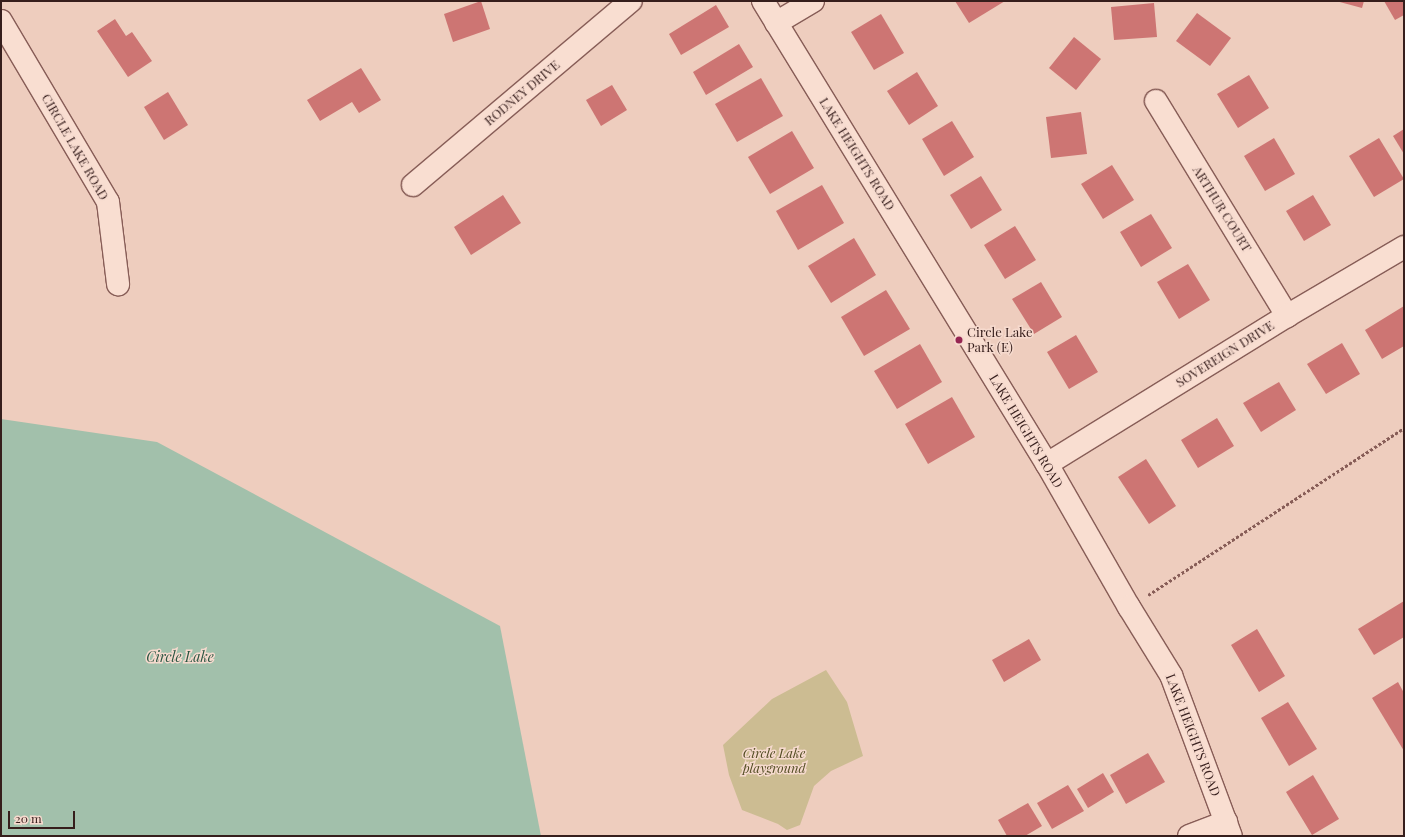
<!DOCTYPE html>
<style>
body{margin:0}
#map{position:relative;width:1405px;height:837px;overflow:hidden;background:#eecdbe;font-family:"Playfair Display",serif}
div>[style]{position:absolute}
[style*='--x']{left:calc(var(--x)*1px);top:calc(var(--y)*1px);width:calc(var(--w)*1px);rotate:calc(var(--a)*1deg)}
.green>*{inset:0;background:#ccbc92}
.water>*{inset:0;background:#a2c0ab}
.building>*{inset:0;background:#cd7573}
.path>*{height:2.5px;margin-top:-1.25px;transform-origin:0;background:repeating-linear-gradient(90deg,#875d57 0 3px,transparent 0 5px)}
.roads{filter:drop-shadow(1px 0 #875d57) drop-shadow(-1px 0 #875d57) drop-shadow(0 1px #875d57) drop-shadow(0 -1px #875d57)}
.street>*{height:22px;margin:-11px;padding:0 11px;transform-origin:11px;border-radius:11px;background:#f9ded1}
.dots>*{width:11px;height:11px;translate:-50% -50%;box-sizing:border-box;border:2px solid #f6dace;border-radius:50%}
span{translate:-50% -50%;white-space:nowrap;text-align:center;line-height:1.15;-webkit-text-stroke:3px #f6dace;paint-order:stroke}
.street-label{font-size:13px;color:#361e1c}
.poi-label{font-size:13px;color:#361e1c}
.left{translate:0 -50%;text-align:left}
.park-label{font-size:13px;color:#524c22;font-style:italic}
.water-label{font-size:14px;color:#2a5642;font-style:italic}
.frame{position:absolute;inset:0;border:2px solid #361e1c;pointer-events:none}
.scale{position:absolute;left:8px;top:811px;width:67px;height:18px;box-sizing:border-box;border:2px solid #361e1c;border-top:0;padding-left:5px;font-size:12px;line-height:14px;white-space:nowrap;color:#361e1c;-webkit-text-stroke:3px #f6dace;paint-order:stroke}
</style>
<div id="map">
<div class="green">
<div style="clip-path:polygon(826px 670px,847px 702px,863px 756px,831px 771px,814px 786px,800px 825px,787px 830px,778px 824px,742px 810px,729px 775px,723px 745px,772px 699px)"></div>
</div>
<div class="water">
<div style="clip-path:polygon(1px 419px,157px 442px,500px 626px,541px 836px,1px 836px)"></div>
</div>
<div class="building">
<div style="clip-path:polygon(481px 1px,490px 29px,453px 42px,444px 14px)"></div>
<div style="clip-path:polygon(955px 1px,1005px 1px,969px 23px)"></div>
<div style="clip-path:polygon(1336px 1px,1364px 1px,1362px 8px)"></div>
<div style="clip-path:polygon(1384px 1px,1404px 1px,1404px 15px,1395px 20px)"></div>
<div style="clip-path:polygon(1154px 3px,1157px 37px,1114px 40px,1111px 7px)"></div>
<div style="clip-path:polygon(716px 5px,729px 27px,681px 55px,669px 34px)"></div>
<div style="clip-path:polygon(1197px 13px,1231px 38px,1210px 66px,1176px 41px)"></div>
<div style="clip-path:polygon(881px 14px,904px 53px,874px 70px,851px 32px)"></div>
<div style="clip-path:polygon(115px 19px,126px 36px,132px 32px,152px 61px,128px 77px,97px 31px)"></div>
<div style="clip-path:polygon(1074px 37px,1101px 59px,1076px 90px,1049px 68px)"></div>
<div style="clip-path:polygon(739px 44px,753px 67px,706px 95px,693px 72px)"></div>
<div style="clip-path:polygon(361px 68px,381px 100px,359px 113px,352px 102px,320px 121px,307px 100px)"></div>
<div style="clip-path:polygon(917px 72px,938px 106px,909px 125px,887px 91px)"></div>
<div style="clip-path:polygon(1249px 75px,1269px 108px,1238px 128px,1217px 94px)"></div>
<div style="clip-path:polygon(761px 78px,783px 116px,737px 142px,715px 104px)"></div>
<div style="clip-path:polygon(612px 85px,627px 110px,601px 126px,586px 100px)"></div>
<div style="clip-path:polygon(168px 92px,188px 125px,164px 140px,144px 107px)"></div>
<div style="clip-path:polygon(1081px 112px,1087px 154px,1051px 158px,1046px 117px)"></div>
<div style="clip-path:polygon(952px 121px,974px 157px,944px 176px,922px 139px)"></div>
<div style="clip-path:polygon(1404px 129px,1404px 154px,1393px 136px)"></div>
<div style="clip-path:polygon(792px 131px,814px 168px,770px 194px,748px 157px)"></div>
<div style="clip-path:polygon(1274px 138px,1295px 174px,1265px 191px,1244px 156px)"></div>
<div style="clip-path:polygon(1379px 138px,1404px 179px,1374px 197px,1349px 156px)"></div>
<div style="clip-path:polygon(1112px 165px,1134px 200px,1103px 219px,1081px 184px)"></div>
<div style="clip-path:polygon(981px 176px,1002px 210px,971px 229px,950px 195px)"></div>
<div style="clip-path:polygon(822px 185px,844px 223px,798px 250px,776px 211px)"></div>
<div style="clip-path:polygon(503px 195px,521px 223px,471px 255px,454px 227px)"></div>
<div style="clip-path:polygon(1313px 195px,1331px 225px,1304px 241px,1286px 211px)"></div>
<div style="clip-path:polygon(1151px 214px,1172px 248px,1141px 267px,1120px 232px)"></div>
<div style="clip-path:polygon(1015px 226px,1036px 260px,1005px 279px,984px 245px)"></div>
<div style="clip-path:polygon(854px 238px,876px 275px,831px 303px,808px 266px)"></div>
<div style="clip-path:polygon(1188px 264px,1210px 300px,1179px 319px,1157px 282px)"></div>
<div style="clip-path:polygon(1041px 282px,1062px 317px,1034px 334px,1012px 299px)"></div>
<div style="clip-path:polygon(886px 290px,910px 329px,864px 356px,841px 317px)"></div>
<div style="clip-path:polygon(1404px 306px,1404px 346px,1382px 359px,1365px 330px)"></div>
<div style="clip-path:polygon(1076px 335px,1098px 372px,1069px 389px,1047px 352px)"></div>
<div style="clip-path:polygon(1342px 343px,1360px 374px,1326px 394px,1307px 364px)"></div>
<div style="clip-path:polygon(920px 344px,942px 382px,897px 409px,874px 371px)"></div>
<div style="clip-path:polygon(1279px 382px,1296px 410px,1261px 432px,1243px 403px)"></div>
<div style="clip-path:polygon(952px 397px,975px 437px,928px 464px,905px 424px)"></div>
<div style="clip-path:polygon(1217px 418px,1234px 446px,1198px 468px,1181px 440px)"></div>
<div style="clip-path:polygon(1146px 459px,1176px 506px,1149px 524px,1118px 477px)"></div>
<div style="clip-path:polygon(1404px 601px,1404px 637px,1374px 655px,1358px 629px)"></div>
<div style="clip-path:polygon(1257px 629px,1285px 676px,1259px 692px,1231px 645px)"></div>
<div style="clip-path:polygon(1029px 639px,1041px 660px,1004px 682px,992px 660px)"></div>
<div style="clip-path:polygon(1398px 682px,1404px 693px,1404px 751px,1372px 698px)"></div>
<div style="clip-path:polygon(1288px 702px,1317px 749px,1289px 766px,1261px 718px)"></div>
<div style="clip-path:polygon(1148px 753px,1165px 782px,1126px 804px,1110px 775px)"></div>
<div style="clip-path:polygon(1103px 773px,1114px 792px,1088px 808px,1077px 789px)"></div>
<div style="clip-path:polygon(1313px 775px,1339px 819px,1312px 835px,1286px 792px)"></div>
<div style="clip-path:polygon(1068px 785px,1084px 811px,1052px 829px,1037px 803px)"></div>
<div style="clip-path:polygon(1028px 803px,1042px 826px,1025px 836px,1007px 836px,998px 820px)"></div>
</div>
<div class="path">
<div style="--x:1148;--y:595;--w:306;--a:-33.1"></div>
</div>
<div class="roads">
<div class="street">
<div style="--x:763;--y:1;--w:543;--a:58.48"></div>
<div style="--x:1047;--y:464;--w:165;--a:60.2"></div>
<div style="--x:1129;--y:607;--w:80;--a:58.3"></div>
<div style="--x:1171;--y:675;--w:172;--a:69.6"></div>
<div style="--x:1;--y:21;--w:210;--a:59.4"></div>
<div style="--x:108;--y:202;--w:83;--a:83"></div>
<div style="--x:776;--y:23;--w:43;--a:-30.7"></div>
<div style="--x:1156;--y:101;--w:252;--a:58.6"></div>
<div style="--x:413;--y:185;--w:285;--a:-40.2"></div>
<div style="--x:1047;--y:464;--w:282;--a:-31.7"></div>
<div style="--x:1287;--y:316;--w:136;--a:-30.5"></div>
<div style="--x:1189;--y:836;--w:40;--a:-21"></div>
</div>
</div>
<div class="dots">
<div style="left:959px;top:340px;background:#962652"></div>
</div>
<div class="street-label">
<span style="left:522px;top:93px;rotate:-40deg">RODNEY DRIVE</span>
<span style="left:75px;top:147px;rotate:60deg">CIRCLE LAKE ROAD</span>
<span style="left:857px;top:154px;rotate:58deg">LAKE HEIGHTS ROAD</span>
<span style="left:1222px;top:209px;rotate:58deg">ARTHUR COURT</span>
<span style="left:1225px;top:354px;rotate:-32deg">SOVEREIGN DRIVE</span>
<span style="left:1026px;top:431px;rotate:59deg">LAKE HEIGHTS ROAD</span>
<span style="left:1193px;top:735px;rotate:69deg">LAKE HEIGHTS ROAD</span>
</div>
<div class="poi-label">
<span class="left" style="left:967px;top:340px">Circle Lake<br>Park (E)</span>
</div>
<div class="park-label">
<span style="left:774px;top:761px">Circle Lake<br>playground</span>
</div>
<div class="water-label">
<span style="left:180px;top:657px">Circle Lake</span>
</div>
<div class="frame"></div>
<div class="scale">20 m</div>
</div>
